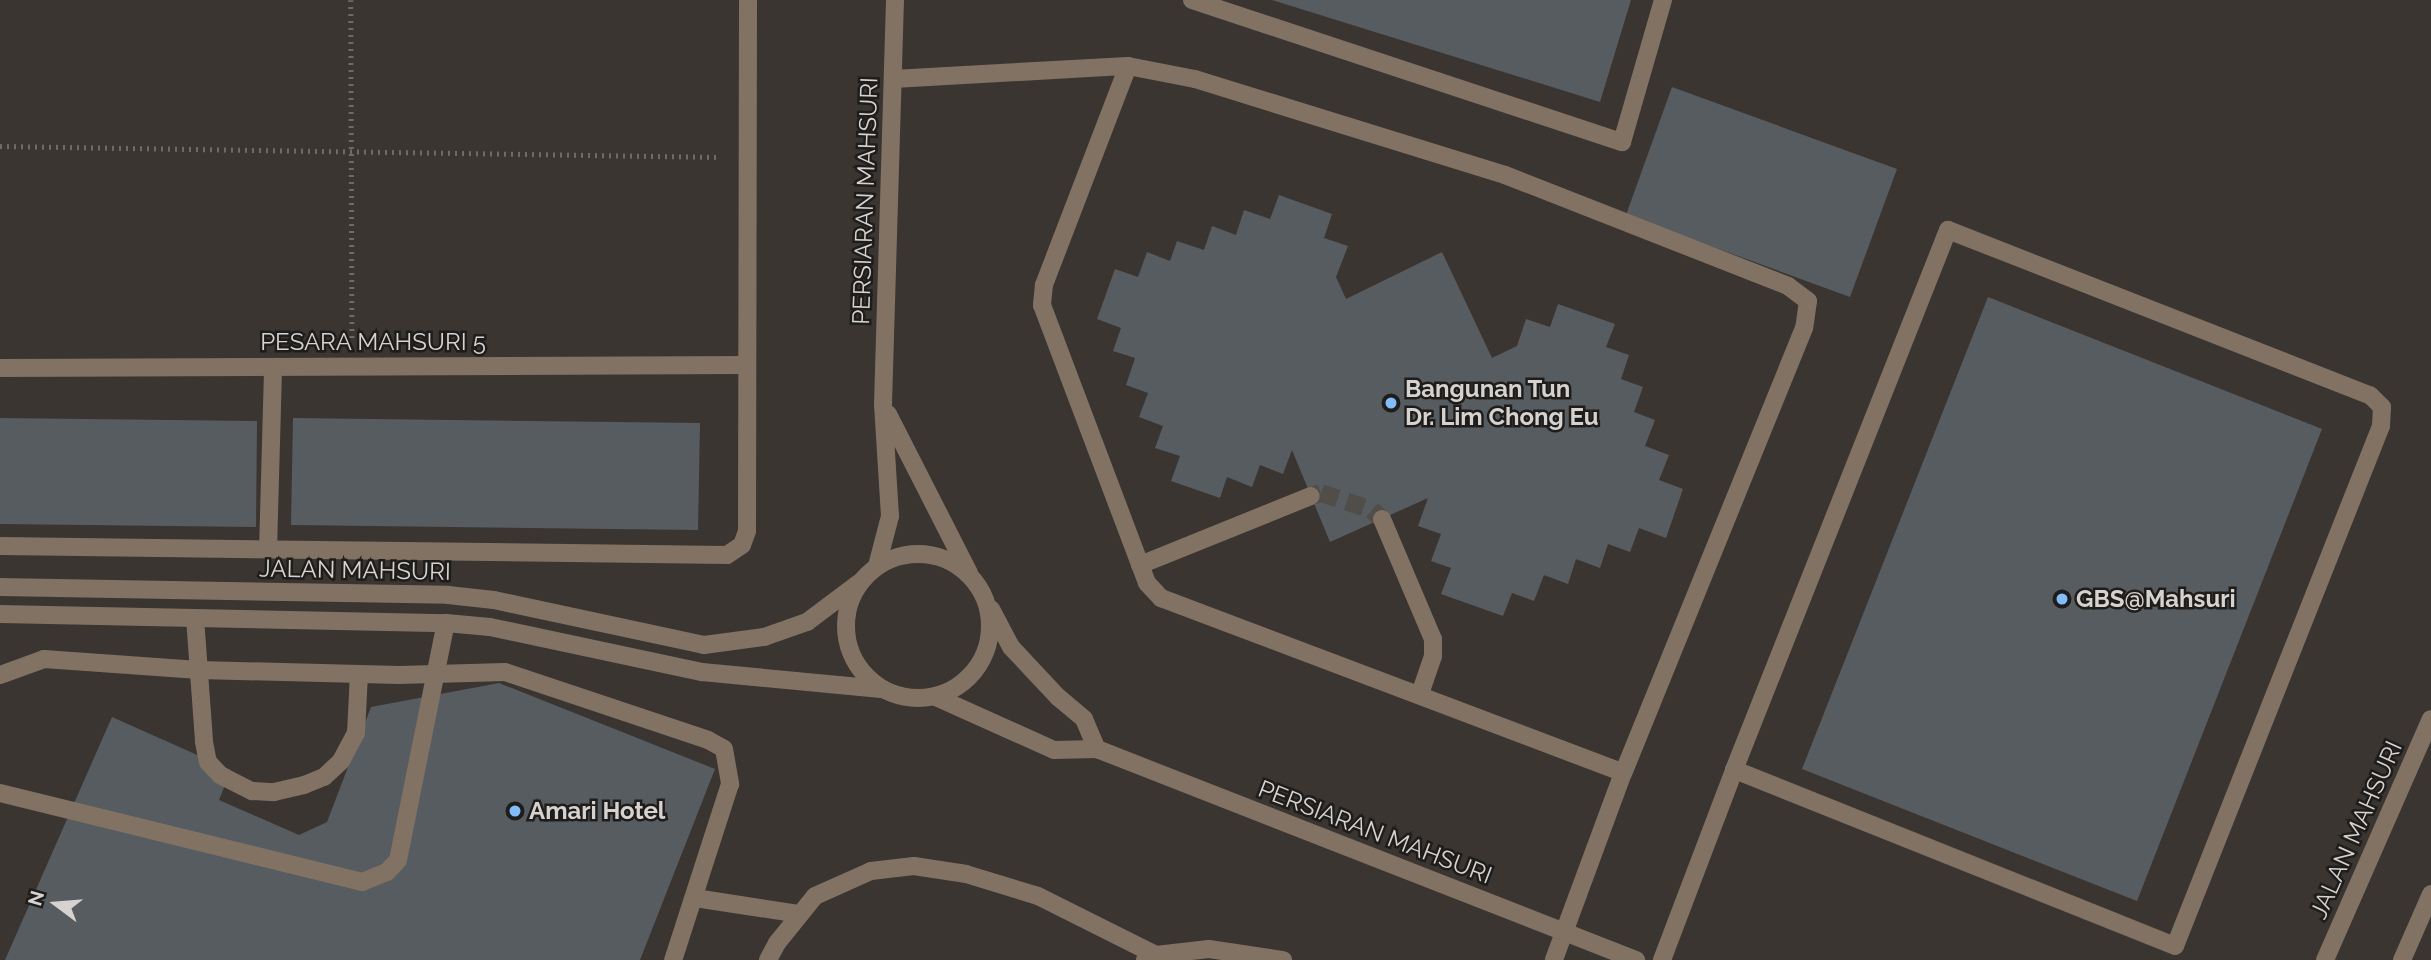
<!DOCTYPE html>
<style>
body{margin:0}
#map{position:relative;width:2431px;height:960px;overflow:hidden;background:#3a3530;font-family:Raleway,sans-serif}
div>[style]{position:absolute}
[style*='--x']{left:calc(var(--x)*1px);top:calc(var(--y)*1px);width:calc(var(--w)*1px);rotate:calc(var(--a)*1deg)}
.building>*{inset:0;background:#575c61}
.minor-tunnel>*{height:18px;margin-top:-9px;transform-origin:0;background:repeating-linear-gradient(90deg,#514d48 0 18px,transparent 0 27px)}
.path>*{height:4.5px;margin-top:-2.25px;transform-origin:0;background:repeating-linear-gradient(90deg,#6e6a66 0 2px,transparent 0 7px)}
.minor>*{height:18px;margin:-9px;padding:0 9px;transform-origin:9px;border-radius:9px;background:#817263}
.minor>.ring{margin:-9px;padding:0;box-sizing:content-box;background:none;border:18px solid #817263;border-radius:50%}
.dots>*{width:19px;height:19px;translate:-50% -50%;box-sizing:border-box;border:4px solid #1f1d1b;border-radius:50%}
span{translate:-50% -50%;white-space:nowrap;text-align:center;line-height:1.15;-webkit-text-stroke:5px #1f1d1b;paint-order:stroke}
.street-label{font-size:24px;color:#d5d2cf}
.poi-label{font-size:24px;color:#d5d2cf;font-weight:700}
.left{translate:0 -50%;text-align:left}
.north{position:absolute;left:21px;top:869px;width:70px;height:70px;-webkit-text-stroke:5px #1f1d1b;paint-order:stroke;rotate:286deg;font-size:19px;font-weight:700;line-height:28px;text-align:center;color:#d5d2cf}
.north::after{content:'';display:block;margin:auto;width:24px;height:32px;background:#d5d2cf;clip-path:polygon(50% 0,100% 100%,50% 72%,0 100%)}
</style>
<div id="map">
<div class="building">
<div style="clip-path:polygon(1272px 0,1631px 0,1600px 102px)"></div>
<div style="clip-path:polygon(1672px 87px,1897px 169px,1850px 297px,1626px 215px)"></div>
<div style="clip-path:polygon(1279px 195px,1332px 214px,1324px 238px,1348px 246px,1336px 277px,1346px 299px,1442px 252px,1492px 358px,1517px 346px,1526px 319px,1550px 327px,1558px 304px,1615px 324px,1606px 347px,1629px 355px,1621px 379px,1643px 387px,1634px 412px,1655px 420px,1645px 446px,1669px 455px,1659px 480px,1683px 489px,1666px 538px,1639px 528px,1630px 552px,1608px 544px,1600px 568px,1576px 559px,1568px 584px,1544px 575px,1534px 601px,1512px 593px,1503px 616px,1441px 594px,1451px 568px,1431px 561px,1441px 534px,1418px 526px,1428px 498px,1330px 542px,1292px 450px,1283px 474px,1260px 465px,1252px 487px,1227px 477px,1220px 498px,1171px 481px,1180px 456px,1155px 448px,1163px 426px,1139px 417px,1148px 393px,1126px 385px,1135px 358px,1113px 351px,1121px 328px,1097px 319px,1115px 269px,1138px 277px,1147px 252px,1170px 261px,1177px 241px,1204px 250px,1212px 226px,1236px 235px,1244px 210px,1270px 219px)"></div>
<div style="clip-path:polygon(1988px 297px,2322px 429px,2137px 901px,1802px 769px)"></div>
<div style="clip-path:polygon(0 418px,257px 421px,256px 527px,0 524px)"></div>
<div style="clip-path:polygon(293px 418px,700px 423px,698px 530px,291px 525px)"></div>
<div style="clip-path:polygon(499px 683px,715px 769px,640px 960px,5px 960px,112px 717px,231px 770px,219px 800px,299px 835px,327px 822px,371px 707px)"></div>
</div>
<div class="minor-tunnel">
<div style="--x:1311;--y:496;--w:10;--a:-17"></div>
<div style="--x:1321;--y:493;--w:54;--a:18.4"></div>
<div style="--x:1372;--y:510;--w:13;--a:42"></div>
</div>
<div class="path">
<div style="--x:351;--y:0;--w:339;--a:89.8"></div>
<div style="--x:0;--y:146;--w:720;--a:0.88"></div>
</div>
<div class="minor">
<div style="--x:1192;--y:0;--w:453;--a:18.3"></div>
<div style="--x:1622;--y:142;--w:148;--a:-73.9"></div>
<div style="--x:1128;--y:66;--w:235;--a:111"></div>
<div style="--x:1044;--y:285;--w:20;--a:96"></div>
<div style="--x:1042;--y:305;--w:297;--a:69.3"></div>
<div style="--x:1147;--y:583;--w:21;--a:47"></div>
<div style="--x:1161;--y:598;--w:494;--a:20.7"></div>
<div style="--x:893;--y:79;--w:235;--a:-3.2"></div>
<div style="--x:1128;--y:66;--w:68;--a:11"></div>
<div style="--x:1195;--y:79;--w:325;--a:17.2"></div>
<div style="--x:1505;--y:175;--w:304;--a:21.4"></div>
<div style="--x:1788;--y:286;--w:25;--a:37"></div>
<div style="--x:1808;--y:301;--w:27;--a:98"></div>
<div style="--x:1804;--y:328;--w:480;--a:112.1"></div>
<div style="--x:1623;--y:773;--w:199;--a:110.3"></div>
<div style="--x:0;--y:368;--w:746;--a:-0.23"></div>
<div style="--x:888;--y:414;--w:178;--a:63"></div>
<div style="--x:1382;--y:519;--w:130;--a:67"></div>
<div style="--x:1433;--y:639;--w:17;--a:90"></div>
<div style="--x:1433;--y:656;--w:40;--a:108.9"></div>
<div style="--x:0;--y:546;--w:727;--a:0.71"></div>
<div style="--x:727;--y:555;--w:18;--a:-34"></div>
<div style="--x:742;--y:545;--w:15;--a:-70"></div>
<div style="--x:747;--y:531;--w:531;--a:-89.89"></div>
<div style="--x:268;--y:550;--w:183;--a:-88.4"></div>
<div class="ring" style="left:846px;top:554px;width:126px;height:126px"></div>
<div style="--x:1140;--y:565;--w:184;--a:-22"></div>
<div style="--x:877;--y:566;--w:52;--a:-75.4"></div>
<div style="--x:890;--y:516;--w:112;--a:-93.6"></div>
<div style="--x:883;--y:404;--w:404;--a:-88.3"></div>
<div style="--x:0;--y:587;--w:448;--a:1"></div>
<div style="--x:448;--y:595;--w:46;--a:6.2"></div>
<div style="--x:494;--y:600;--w:215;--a:12.1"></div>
<div style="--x:704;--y:645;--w:61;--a:-7.6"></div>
<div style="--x:764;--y:637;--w:46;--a:-19.2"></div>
<div style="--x:807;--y:622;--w:65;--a:-36.9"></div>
<div style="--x:991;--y:609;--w:43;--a:62.2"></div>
<div style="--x:1011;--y:647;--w:69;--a:46.8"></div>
<div style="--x:1058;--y:697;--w:34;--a:40"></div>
<div style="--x:1084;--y:719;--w:33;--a:67"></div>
<div style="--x:0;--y:614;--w:446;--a:1.2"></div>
<div style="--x:446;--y:623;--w:44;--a:5.2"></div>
<div style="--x:490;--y:627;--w:217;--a:12"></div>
<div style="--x:702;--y:672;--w:180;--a:5.4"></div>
<div style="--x:195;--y:618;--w:124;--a:85.8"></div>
<div style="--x:204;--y:742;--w:20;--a:79"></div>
<div style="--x:208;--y:762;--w:18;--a:47"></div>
<div style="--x:220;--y:775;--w:36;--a:27"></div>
<div style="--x:252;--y:791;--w:22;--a:3"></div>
<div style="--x:274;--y:792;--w:31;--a:-13"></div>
<div style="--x:304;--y:785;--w:22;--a:-22"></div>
<div style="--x:324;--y:777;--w:23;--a:-43"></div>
<div style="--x:341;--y:761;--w:32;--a:-62"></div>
<div style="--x:356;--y:733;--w:59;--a:-87.1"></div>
<div style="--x:0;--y:675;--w:47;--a:-20"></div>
<div style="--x:44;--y:659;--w:155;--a:4.1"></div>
<div style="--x:199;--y:670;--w:200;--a:1.4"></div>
<div style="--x:399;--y:675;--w:106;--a:-1.6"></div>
<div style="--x:505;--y:672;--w:214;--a:18.5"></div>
<div style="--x:708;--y:740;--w:18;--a:29"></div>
<div style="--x:724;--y:749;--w:36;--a:80"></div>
<div style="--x:730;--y:784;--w:185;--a:107.9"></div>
<div style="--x:936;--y:697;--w:129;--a:24.2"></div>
<div style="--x:1054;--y:750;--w:43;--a:-1.3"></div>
<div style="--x:1097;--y:749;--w:579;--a:21.38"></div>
<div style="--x:0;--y:793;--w:373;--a:13.8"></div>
<div style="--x:362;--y:882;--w:27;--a:-22"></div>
<div style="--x:387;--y:872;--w:16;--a:-47"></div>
<div style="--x:398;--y:860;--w:242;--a:-78.6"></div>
<div style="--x:695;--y:898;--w:106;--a:8.7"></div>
<div style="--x:768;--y:960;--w:19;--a:-62"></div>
<div style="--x:777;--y:943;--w:60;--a:-51"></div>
<div style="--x:815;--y:896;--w:61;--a:-24.1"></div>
<div style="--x:871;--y:871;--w:43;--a:-6.6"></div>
<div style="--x:914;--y:866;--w:53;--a:8.7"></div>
<div style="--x:966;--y:874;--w:75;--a:17"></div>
<div style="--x:1038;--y:896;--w:132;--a:26.6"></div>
<div style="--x:1145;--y:960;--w:12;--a:-24"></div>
<div style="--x:1156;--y:955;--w:53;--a:-6.5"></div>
<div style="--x:1209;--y:949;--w:75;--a:8.5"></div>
<div style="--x:1662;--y:960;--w:203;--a:-69.2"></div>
<div style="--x:1734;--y:770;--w:581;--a:-68.38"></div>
<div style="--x:1948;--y:230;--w:453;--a:21.4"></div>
<div style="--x:2370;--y:395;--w:17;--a:45"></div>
<div style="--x:2382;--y:407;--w:19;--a:93"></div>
<div style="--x:2381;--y:426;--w:559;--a:111.61"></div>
<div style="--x:2175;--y:946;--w:475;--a:-158.2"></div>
<div style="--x:2325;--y:960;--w:263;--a:-66.3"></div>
<div style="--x:2402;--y:960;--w:72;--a:-66.3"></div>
</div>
<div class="dots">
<div style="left:1391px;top:403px;background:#82bcfa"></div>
<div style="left:2062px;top:599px;background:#82bcfa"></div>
<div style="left:515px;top:811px;background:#82bcfa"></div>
</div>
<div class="street-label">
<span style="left:865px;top:201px;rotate:-88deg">PERSIARAN MAHSURI</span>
<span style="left:373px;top:342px">PESARA MAHSURI 5</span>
<span style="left:355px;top:570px;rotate:1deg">JALAN MAHSURI</span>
<span style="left:2356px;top:830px;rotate:-66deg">JALAN MAHSURI</span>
<span style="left:1375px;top:832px;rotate:21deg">PERSIARAN MAHSURI</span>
</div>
<div class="poi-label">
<span class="left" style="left:1405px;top:403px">Bangunan Tun<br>Dr. Lim Chong Eu</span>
<span class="left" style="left:2076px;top:599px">GBS@Mahsuri</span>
<span class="left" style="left:529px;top:811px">Amari Hotel</span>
</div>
<div class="north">N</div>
</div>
